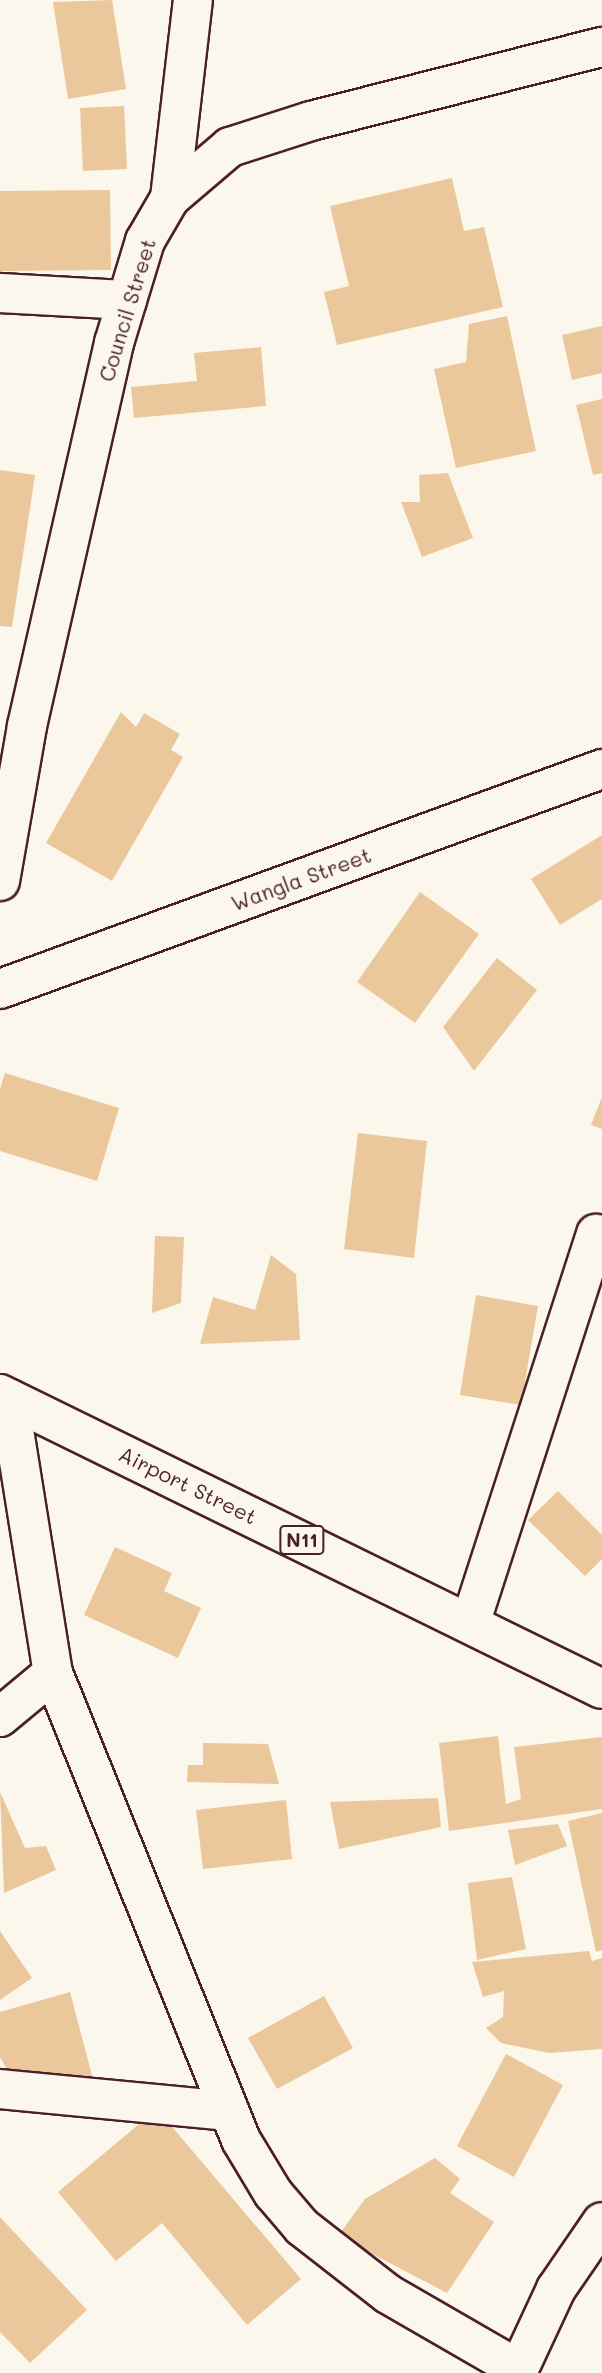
<!DOCTYPE html>
<style>
body{margin:0}
#map{position:relative;width:602px;height:2373px;overflow:hidden;background:#fbf7ec;font-family:Mali,sans-serif}
div>[style]{position:absolute}
[style*='--x']{left:calc(var(--x)*1px);top:calc(var(--y)*1px);width:calc(var(--w)*1px);rotate:calc(var(--a)*1deg)}
.building>*{inset:0;background:#ebc89c}
.roads{filter:drop-shadow(2px 0 #4a1f2b) drop-shadow(-2px 0 #4a1f2b) drop-shadow(0 2px #4a1f2b) drop-shadow(0 -2px #4a1f2b)}
.street>*{height:38px;margin:-19px;padding:0 19px;transform-origin:19px;border-radius:19px;background:#fbf7ec}
.secondary>*{height:38px;margin:-19px;padding:0 19px;transform-origin:19px;border-radius:19px;background:#fbf7ec}
.highway>*{height:38px;margin:-19px;padding:0 19px;transform-origin:19px;border-radius:19px;background:#fbf7ec}
span{translate:-50% -50%;white-space:nowrap;text-align:center;line-height:1.15;-webkit-text-stroke:6px #fbf7ec;paint-order:stroke}
.shield-label span{padding:2px 5px;background:#fbf7ec;border:2px solid;border-radius:5px;-webkit-text-stroke-width:0}
.shield-label{font-size:19px;color:#4a1f2b;font-weight:700}
.street-label{font-size:21px;color:#4a1f2b}
</style>
<div id="map">
<div class="building">
<div style="clip-path:polygon(112px 0,126px 89px,68px 99px,53px 2px)"></div>
<div style="clip-path:polygon(124px 106px,127px 169px,83px 171px,80px 108px)"></div>
<div style="clip-path:polygon(452px 178px,464px 231px,484px 227px,503px 307px,337px 345px,324px 292px,349px 286px,330px 206px)"></div>
<div style="clip-path:polygon(110px 190px,111px 270px,0 271px,0 191px)"></div>
<div style="clip-path:polygon(507px 316px,536px 451px,456px 468px,434px 369px,466px 362px,469px 324px)"></div>
<div style="clip-path:polygon(602px 326px,602px 373px,572px 380px,562px 335px)"></div>
<div style="clip-path:polygon(261px 347px,266px 406px,134px 418px,131px 387px,197px 381px,194px 353px)"></div>
<div style="clip-path:polygon(602px 399px,602px 473px,593px 475px,576px 405px)"></div>
<div style="clip-path:polygon(0 470px,35px 475px,12px 627px,0 626px)"></div>
<div style="clip-path:polygon(448px 473px,473px 538px,422px 557px,401px 502px,420px 502px,419px 475px)"></div>
<div style="clip-path:polygon(121px 712px,136px 727px,144px 713px,180px 734px,171px 750px,183px 757px,112px 881px,46px 843px)"></div>
<div style="clip-path:polygon(602px 835px,602px 899px,560px 925px,531px 879px)"></div>
<div style="clip-path:polygon(420px 892px,479px 934px,415px 1023px,357px 982px)"></div>
<div style="clip-path:polygon(497px 958px,537px 990px,474px 1071px,443px 1027px)"></div>
<div style="clip-path:polygon(5px 1073px,119px 1108px,97px 1181px,0 1151px,0 1089px)"></div>
<div style="clip-path:polygon(602px 1097px,602px 1129px,591px 1125px)"></div>
<div style="clip-path:polygon(358px 1133px,427px 1141px,414px 1258px,344px 1249px)"></div>
<div style="clip-path:polygon(155px 1236px,184px 1237px,181px 1303px,152px 1313px)"></div>
<div style="clip-path:polygon(271px 1255px,296px 1274px,300px 1340px,200px 1344px,213px 1297px,255px 1310px)"></div>
<div style="clip-path:polygon(476px 1295px,538px 1306px,521px 1405px,460px 1395px)"></div>
<div style="clip-path:polygon(558px 1491px,602px 1535px,602px 1559px,585px 1576px,528px 1520px)"></div>
<div style="clip-path:polygon(115px 1547px,172px 1573px,164px 1591px,201px 1608px,178px 1658px,84px 1615px)"></div>
<div style="clip-path:polygon(498px 1736px,506px 1804px,521px 1799px,514px 1747px,602px 1737px,602px 1809px,449px 1831px,439px 1743px)"></div>
<div style="clip-path:polygon(203px 1743px,268px 1744px,279px 1784px,187px 1782px,188px 1765px,203px 1765px)"></div>
<div style="clip-path:polygon(0 1792px,25px 1848px,46px 1846px,56px 1870px,4px 1893px)"></div>
<div style="clip-path:polygon(438px 1798px,441px 1827px,339px 1849px,330px 1802px)"></div>
<div style="clip-path:polygon(286px 1800px,292px 1859px,203px 1869px,196px 1810px)"></div>
<div style="clip-path:polygon(602px 1813px,602px 1950px,596px 1952px,568px 1821px)"></div>
<div style="clip-path:polygon(558px 1824px,567px 1846px,515px 1865px,508px 1830px)"></div>
<div style="clip-path:polygon(512px 1877px,526px 1949px,477px 1960px,468px 1883px)"></div>
<div style="clip-path:polygon(0 1931px,32px 1978px,0 2000px)"></div>
<div style="clip-path:polygon(589px 1951px,592px 1961px,602px 1958px,602px 2049px,549px 2053px,501px 2043px,486px 2028px,503px 2017px,504px 1991px,483px 1997px,472px 1962px)"></div>
<div style="clip-path:polygon(70px 1992px,95px 2087px,32px 2083px,30px 2070px,13px 2080px,0 2057px,0 2012px)"></div>
<div style="clip-path:polygon(324px 1996px,353px 2048px,277px 2089px,248px 2038px)"></div>
<div style="clip-path:polygon(506px 2054px,563px 2085px,514px 2177px,457px 2146px)"></div>
<div style="clip-path:polygon(157px 2109px,301px 2279px,247px 2325px,162px 2223px,116px 2261px,58px 2192px)"></div>
<div style="clip-path:polygon(435px 2158px,460px 2179px,450px 2193px,494px 2222px,447px 2293px,338px 2236px,365px 2199px)"></div>
<div style="clip-path:polygon(0 2217px,87px 2310px,30px 2363px,0 2332px)"></div>
</div>
<div class="roads">
<div class="street">
<div style="--x:170;--y:198;--w:199;--a:-83.4"></div>
<div style="--x:0;--y:293;--w:127;--a:3.2"></div>
<div style="--x:0;--y:989;--w:641;--a:-20.07"></div>
<div style="--x:9;--y:1399;--w:278;--a:80.9"></div>
<div style="--x:53;--y:1673;--w:503;--a:68.07"></div>
<div style="--x:241;--y:2140;--w:62;--a:58.9"></div>
<div style="--x:273;--y:2193;--w:45;--a:49.5"></div>
<div style="--x:302;--y:2227;--w:109;--a:37.9"></div>
<div style="--x:388;--y:2294;--w:150;--a:30"></div>
<div style="--x:471;--y:1621;--w:407;--a:-72.1"></div>
<div style="--x:0;--y:1717;--w:69;--a:-39.7"></div>
<div style="--x:0;--y:2089;--w:229;--a:5.5"></div>
<div style="--x:517;--y:2373;--w:93;--a:-65.1"></div>
<div style="--x:556;--y:2289;--w:81;--a:-55.5"></div>
</div>
<div class="secondary">
<div style="--x:0;--y:881;--w:157;--a:-80.1"></div>
<div style="--x:27;--y:726;--w:393;--a:-77.2"></div>
<div style="--x:114;--y:343;--w:107;--a:-73.1"></div>
<div style="--x:145;--y:241;--w:50;--a:-59.8"></div>
<div style="--x:170;--y:198;--w:79;--a:-40.4"></div>
<div style="--x:230;--y:147;--w:85;--a:-17.8"></div>
<div style="--x:311;--y:121;--w:300;--a:-14.3"></div>
</div>
<div class="highway">
<div style="--x:0;--y:1394;--w:670;--a:26.11"></div>
</div>
</div>
<div class="shield-label">
<span style="left:302px;top:1540px">N11</span>
</div>
<div class="street-label">
<span style="left:127px;top:310px;rotate:-73deg">Council Street</span>
<span style="left:301px;top:879px;rotate:-20deg">Wangla Street</span>
<span style="left:188px;top:1485px;rotate:26deg">Airport Street</span>
</div>
</div>
